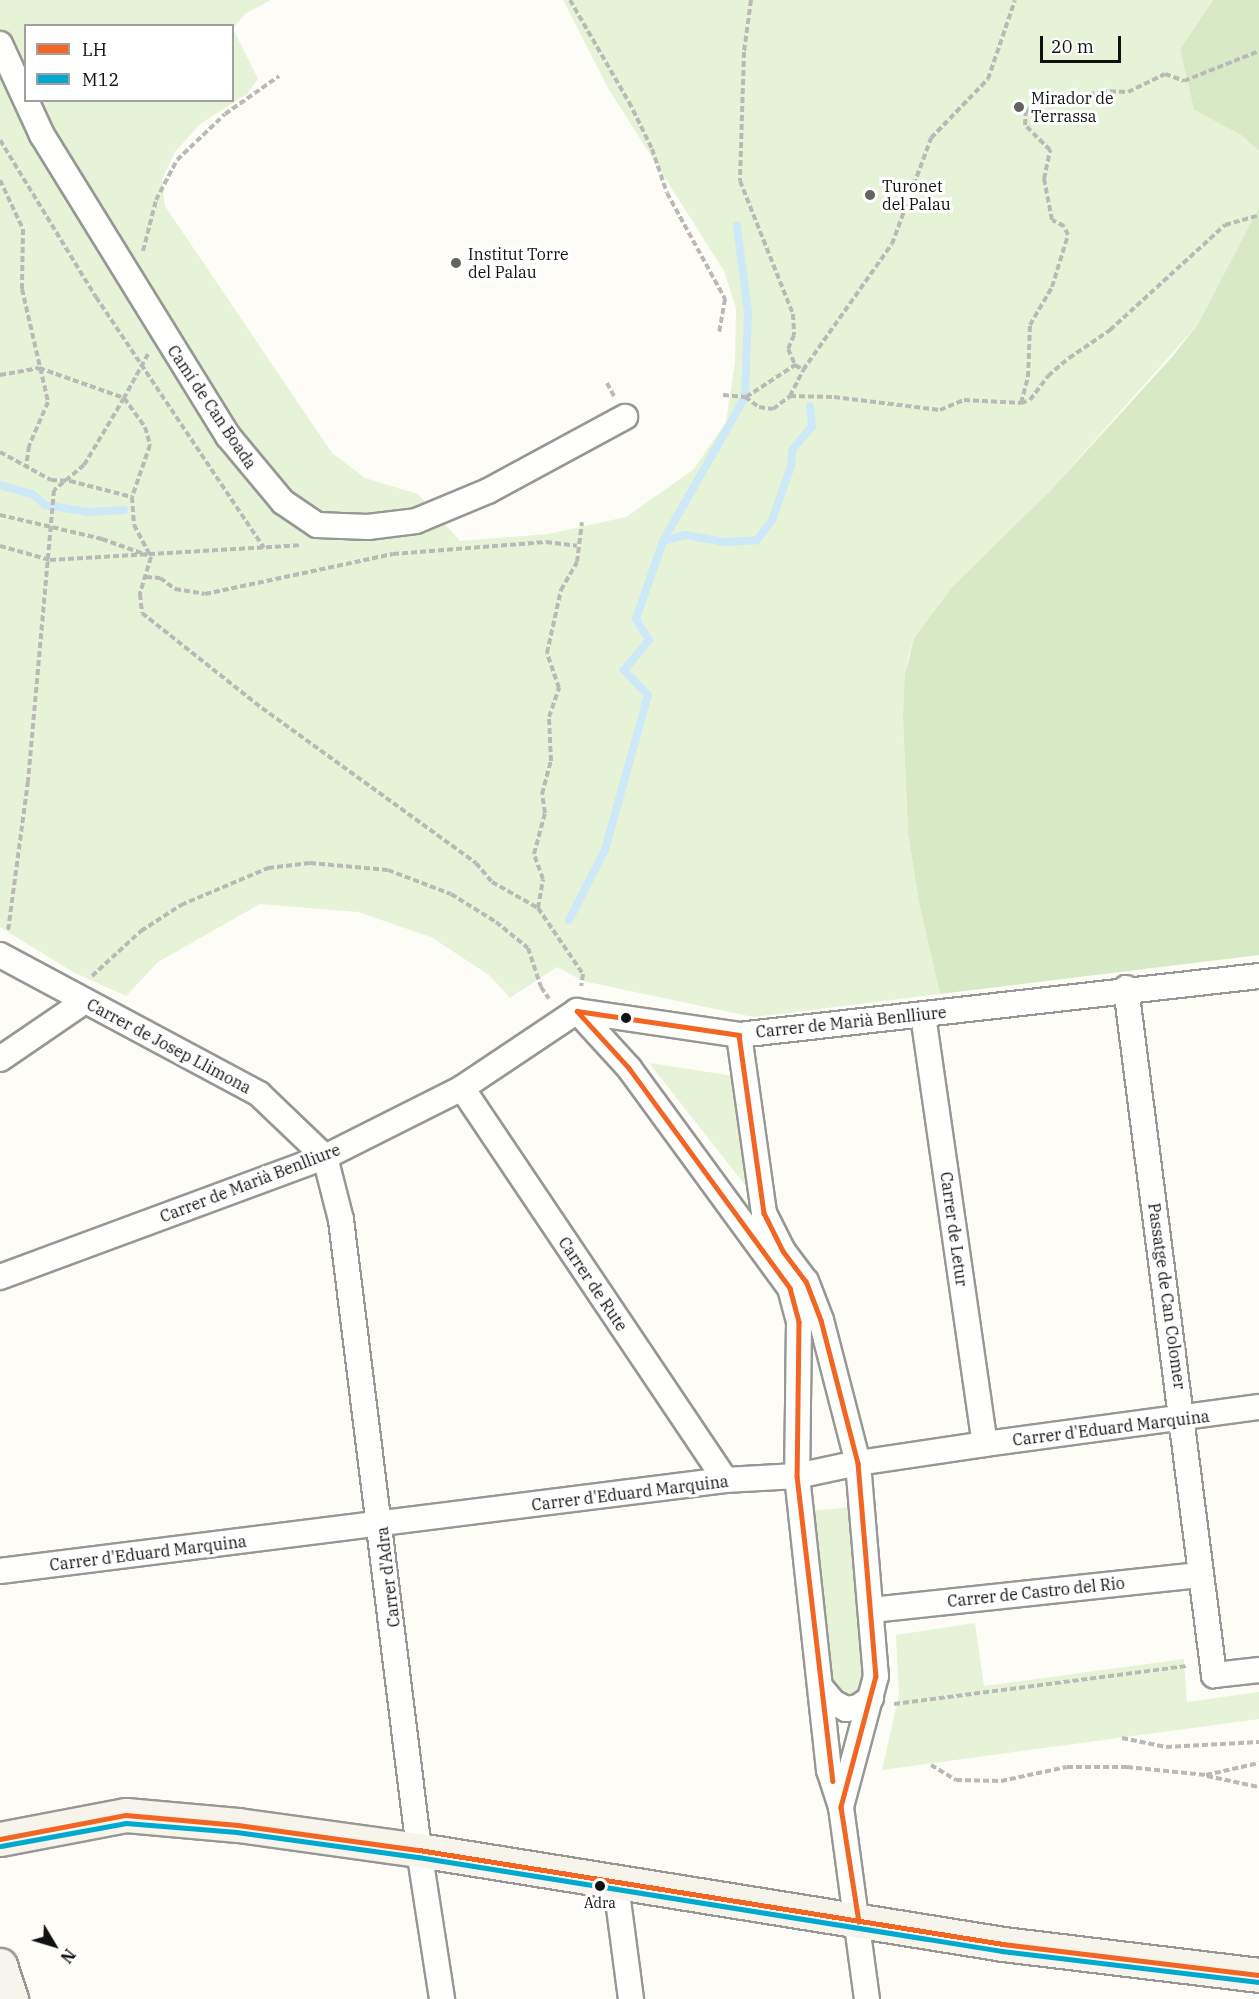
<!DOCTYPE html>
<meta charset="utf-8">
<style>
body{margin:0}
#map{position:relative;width:1259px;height:1999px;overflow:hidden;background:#fdfcf7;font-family:"IBM Plex Serif",serif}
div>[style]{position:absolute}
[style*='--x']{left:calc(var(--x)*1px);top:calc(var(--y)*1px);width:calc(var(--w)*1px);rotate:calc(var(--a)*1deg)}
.green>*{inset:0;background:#e7f3d7}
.forest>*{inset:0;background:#d8eac5}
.stream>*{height:8px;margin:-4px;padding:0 4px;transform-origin:4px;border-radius:4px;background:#cde8f7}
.path>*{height:4px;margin-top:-2px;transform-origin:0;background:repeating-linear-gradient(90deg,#b9b9b8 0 6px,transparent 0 9px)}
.roads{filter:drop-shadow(2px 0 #979795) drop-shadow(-2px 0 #979795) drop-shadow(0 2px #979795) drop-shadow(0 -2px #979795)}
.street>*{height:24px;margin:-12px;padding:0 12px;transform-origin:12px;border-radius:12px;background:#fffffe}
.secondary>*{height:33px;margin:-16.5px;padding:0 16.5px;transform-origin:16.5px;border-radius:16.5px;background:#f6f4eb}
.bus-1>*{height:4.5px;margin:-2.25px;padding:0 2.25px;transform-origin:2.25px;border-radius:2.25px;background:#f26522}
.bus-2>*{height:4.5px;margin:-2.25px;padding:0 2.25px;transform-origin:2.25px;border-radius:2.25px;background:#00a9ce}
.dots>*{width:16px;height:16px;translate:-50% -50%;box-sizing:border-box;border:3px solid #fff;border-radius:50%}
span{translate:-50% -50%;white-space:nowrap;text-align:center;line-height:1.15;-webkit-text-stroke:6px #fff;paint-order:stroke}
.bus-label{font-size:14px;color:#111}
.poi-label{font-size:16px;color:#111}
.left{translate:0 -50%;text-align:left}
.street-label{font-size:16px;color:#111}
.legend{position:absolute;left:24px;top:24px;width:210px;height:78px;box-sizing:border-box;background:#fff;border:2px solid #a0a0a0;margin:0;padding:8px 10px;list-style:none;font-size:18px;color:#111}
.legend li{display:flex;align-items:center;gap:12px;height:30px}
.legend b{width:30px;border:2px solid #a0a0a0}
.north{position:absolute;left:24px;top:1915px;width:60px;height:60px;-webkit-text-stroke:4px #fff;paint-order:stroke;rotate:128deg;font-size:16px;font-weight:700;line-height:24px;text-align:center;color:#111}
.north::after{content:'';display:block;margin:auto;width:21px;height:27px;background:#111;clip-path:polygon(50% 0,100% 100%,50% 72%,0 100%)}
.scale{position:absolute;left:1040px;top:36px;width:81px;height:27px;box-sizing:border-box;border:3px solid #111;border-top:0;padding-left:8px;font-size:18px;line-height:21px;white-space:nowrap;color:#111;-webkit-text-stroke:4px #fff;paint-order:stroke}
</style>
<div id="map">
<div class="green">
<div style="clip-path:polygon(0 0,271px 0,245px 14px,233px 28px,26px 26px,26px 100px,232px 100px,233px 29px,258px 79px,247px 94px,200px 124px,175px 152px,162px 179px,165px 206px,332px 453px,365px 478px,418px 494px,460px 541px,548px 534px,626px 517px,693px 470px,726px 422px,735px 362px,736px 308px,724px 271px,608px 88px,563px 0,1213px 0,1180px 49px,1194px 110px,1241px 135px,1259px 151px,1259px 207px,1198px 324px,1049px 492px,952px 587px,914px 638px,908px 657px,903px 717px,908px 833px,919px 903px,940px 994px,753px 1017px,583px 981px,557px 967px,510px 998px,489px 975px,431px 937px,358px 912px,260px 904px,158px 962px,126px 996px,73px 972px,0 927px)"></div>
<div style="clip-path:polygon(649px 1063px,734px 1076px,749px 1190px)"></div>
<div style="clip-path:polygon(851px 1507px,870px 1672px,858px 1694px,844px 1695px,834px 1687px,810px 1511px)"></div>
<div style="clip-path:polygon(975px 1623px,984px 1686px,1184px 1659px,1187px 1702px,1259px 1692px,1259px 1719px,882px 1770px,899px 1695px,896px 1635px)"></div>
</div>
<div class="forest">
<div style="clip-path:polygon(1213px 0,1259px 0,1259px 151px,1241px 135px,1194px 110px,1180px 49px)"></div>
<div style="clip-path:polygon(1259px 207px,1259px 955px,940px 994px,919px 903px,908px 833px,903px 717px,905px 675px,914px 638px,952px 587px,1049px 492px,1172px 357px,1198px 324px)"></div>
</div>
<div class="stream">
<div style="--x:0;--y:485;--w:33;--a:16"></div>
<div style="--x:32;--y:494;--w:17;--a:40"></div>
<div style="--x:45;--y:505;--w:44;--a:9.2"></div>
<div style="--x:88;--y:512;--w:36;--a:-3"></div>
<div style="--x:663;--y:541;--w:23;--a:-15"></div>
<div style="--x:685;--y:535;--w:39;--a:10"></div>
<div style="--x:723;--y:542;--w:34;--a:-3"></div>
<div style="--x:757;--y:540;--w:25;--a:-53"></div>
<div style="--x:772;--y:520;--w:57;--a:-70.6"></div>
<div style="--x:791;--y:466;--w:16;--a:-86"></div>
<div style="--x:792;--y:450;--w:31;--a:-50"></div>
<div style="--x:812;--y:426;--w:20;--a:-96"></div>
<div style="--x:569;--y:920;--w:79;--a:-62.8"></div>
<div style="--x:605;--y:850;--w:161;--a:-74.5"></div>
<div style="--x:648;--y:695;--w:35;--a:-134"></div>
<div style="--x:624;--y:670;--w:39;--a:-50"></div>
<div style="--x:649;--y:640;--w:25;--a:-122"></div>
<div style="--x:636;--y:619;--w:83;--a:-70.9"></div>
<div style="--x:663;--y:541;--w:166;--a:-60.3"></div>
<div style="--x:745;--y:397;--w:85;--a:-88"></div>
<div style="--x:748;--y:312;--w:87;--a:-97.3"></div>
</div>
<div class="path">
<div style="--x:570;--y:0;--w:118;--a:60"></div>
<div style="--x:629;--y:102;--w:52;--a:63.9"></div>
<div style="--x:652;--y:149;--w:46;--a:71.2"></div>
<div style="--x:667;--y:193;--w:121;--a:61.3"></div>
<div style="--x:725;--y:299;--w:34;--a:100"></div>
<div style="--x:751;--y:0;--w:52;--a:97.7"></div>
<div style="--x:744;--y:52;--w:129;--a:91.8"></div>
<div style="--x:740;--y:181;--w:143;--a:68.3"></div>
<div style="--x:793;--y:314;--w:21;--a:87"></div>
<div style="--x:794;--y:335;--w:15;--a:113"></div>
<div style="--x:788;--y:349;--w:17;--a:66"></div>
<div style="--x:795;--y:365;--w:9;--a:32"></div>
<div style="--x:0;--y:140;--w:184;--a:58.6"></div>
<div style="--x:96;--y:297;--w:302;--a:56.2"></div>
<div style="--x:0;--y:180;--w:54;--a:64.9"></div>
<div style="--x:23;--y:229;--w:60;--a:91"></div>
<div style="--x:22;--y:289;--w:116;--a:77"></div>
<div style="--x:48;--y:402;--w:48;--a:113.4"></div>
<div style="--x:29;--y:446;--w:21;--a:98"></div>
<div style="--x:143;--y:251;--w:53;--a:-75.7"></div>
<div style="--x:156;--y:200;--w:45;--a:-62.3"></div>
<div style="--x:177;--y:160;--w:66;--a:-43.8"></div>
<div style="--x:225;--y:114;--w:66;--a:-35.1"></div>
<div style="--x:148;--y:354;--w:50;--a:118.6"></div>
<div style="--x:124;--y:398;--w:36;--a:54"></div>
<div style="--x:145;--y:427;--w:19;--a:74"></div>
<div style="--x:150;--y:445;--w:55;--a:109.1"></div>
<div style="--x:132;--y:497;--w:28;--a:86"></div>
<div style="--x:134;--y:525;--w:36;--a:62"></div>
<div style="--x:151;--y:557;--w:39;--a:107"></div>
<div style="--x:140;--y:594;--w:19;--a:84"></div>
<div style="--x:142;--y:613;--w:153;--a:38.4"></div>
<div style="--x:262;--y:708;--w:264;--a:35.9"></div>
<div style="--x:476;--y:863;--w:25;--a:50"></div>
<div style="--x:492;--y:882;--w:53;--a:29.5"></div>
<div style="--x:538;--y:908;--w:80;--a:55.7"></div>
<div style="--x:583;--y:974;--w:12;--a:99"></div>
<div style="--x:0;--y:375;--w:40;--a:-10"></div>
<div style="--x:39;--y:368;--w:90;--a:19.4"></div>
<div style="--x:124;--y:398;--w:78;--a:120.8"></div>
<div style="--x:84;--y:465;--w:39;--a:140"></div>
<div style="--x:54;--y:490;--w:292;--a:95.1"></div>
<div style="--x:28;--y:781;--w:151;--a:97.6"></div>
<div style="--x:607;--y:383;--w:15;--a:62"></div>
<div style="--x:723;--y:395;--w:22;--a:5"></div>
<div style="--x:745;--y:397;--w:17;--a:36"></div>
<div style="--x:759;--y:407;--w:14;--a:8"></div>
<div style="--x:773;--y:409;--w:21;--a:-37"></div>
<div style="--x:790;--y:396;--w:44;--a:1.3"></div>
<div style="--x:834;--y:397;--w:107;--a:7"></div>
<div style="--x:940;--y:410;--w:26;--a:-23"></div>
<div style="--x:964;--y:400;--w:57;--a:3"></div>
<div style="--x:1021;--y:403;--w:9;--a:-18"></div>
<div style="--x:1030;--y:400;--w:30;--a:-53"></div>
<div style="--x:1048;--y:376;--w:28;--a:-41"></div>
<div style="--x:1069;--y:358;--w:50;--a:-34.3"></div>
<div style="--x:1110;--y:330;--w:156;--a:-42.4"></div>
<div style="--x:1225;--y:225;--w:35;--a:-16"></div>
<div style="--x:790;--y:396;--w:29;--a:-63"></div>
<div style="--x:803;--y:370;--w:154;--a:-54.8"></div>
<div style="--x:892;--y:244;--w:113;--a:-69.8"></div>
<div style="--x:931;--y:138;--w:82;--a:-46"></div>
<div style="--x:988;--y:79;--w:83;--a:-71.1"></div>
<div style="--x:746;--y:397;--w:59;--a:-33.1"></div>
<div style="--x:1021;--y:403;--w:27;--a:-75"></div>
<div style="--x:1028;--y:377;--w:52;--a:-87.8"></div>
<div style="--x:1030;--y:325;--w:44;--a:-59.9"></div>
<div style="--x:1052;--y:287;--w:54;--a:-72.9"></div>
<div style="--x:1068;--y:235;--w:10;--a:-114"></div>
<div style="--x:1064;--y:226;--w:13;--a:-153"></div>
<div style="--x:1052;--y:220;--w:42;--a:-101"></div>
<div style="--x:1044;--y:179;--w:30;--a:-78"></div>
<div style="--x:1050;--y:150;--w:35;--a:-135"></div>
<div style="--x:1025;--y:125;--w:13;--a:-86"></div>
<div style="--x:1026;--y:112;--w:13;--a:-45"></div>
<div style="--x:1035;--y:103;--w:37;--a:-3"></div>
<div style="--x:1072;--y:101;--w:31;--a:-19"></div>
<div style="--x:1101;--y:91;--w:27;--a:2"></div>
<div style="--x:1128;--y:92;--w:41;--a:-25.9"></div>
<div style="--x:1165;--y:74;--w:20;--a:20"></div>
<div style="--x:1184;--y:81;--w:81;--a:-21.8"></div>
<div style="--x:0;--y:452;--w:58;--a:28.8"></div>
<div style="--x:51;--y:480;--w:19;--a:3"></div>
<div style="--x:70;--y:481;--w:64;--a:14.5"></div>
<div style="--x:0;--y:515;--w:105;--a:13.2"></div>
<div style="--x:102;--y:539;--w:48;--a:19.6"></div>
<div style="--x:0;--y:546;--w:52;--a:15.6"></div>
<div style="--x:50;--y:560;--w:250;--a:-3.4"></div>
<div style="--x:146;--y:577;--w:14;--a:4"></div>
<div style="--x:160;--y:578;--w:19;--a:36"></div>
<div style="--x:175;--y:589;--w:30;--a:9"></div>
<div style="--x:205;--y:594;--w:192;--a:-12"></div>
<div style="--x:393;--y:554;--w:153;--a:-4.5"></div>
<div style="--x:546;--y:542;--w:31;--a:7"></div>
<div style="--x:538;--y:908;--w:29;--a:-80"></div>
<div style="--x:543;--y:879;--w:27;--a:-110"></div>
<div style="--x:534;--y:854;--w:42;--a:-75"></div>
<div style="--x:545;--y:813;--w:19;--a:-99"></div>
<div style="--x:542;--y:794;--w:34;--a:-75"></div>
<div style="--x:551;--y:761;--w:44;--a:-92.6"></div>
<div style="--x:549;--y:717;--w:31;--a:-71"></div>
<div style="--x:559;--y:688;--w:37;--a:-109"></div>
<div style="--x:547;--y:653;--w:65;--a:-77.5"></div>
<div style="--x:561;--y:590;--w:32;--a:-60"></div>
<div style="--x:577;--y:562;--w:40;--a:-82.9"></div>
<div style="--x:92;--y:976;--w:67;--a:-42.6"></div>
<div style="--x:141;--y:931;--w:48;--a:-33"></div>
<div style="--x:181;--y:905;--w:95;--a:-23"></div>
<div style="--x:268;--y:868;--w:42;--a:-6.8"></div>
<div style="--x:310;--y:863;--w:78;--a:5.1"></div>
<div style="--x:388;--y:870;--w:67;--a:20.9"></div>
<div style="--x:451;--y:894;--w:53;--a:31.9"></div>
<div style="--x:496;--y:922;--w:41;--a:39.1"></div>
<div style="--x:528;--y:948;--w:41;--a:71.6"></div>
<div style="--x:541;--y:987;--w:14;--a:56"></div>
<div style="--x:894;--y:1704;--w:296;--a:-7.4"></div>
<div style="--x:1122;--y:1738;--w:45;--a:11.6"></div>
<div style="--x:1166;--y:1747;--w:93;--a:-3.1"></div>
<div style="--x:931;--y:1765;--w:29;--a:31"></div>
<div style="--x:956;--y:1780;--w:45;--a:1.3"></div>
<div style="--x:1001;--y:1781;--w:67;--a:-12"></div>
<div style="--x:1067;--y:1767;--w:60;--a:0"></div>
<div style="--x:1127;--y:1767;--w:79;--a:5.8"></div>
<div style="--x:1206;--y:1775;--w:54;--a:-12.8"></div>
<div style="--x:1207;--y:1776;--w:53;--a:11.9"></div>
</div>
<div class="roads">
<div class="street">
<div style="--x:0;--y:44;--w:100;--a:65.2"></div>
<div style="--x:42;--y:135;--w:354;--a:58.3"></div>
<div style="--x:228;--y:436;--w:86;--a:50.2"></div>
<div style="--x:283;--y:502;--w:41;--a:34.1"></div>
<div style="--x:317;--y:525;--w:51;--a:2.2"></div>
<div style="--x:368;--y:527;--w:48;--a:-7.1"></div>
<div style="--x:416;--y:521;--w:78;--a:-22.6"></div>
<div style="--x:488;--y:491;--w:156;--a:-28.4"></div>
<div style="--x:0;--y:955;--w:294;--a:28.2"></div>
<div style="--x:259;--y:1094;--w:91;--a:43.7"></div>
<div style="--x:325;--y:1157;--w:65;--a:75.7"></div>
<div style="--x:341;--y:1220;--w:635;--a:82.94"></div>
<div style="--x:419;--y:1850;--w:151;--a:81.2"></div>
<div style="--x:1126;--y:988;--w:693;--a:82.7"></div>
<div style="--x:1214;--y:1675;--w:45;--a:-6.3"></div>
<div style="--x:577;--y:1011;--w:77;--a:47.6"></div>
<div style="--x:629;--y:1068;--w:273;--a:53.8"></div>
<div style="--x:790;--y:1288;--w:35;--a:75"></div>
<div style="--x:799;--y:1322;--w:154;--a:90.7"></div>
<div style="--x:797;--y:1476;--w:296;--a:83.8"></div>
<div style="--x:829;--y:1770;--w:39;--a:72"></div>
<div style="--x:841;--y:1807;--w:194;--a:82.3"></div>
<div style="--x:923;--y:1015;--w:433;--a:81.8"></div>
<div style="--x:739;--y:1035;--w:180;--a:82"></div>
<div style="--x:764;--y:1213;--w:42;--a:63.4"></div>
<div style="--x:783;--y:1251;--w:38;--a:53"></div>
<div style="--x:806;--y:1281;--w:42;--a:69"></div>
<div style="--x:821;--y:1320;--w:148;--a:75.5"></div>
<div style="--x:858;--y:1463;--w:214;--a:85.2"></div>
<div style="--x:876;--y:1676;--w:136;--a:105"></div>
<div style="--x:0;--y:1059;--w:103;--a:-34.3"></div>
<div style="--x:462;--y:1088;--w:472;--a:56.1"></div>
<div style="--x:0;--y:1277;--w:346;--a:-20.3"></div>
<div style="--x:325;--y:1157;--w:153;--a:-26.7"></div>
<div style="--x:462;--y:1088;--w:138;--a:-33.8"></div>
<div style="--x:577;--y:1011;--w:164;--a:8.4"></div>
<div style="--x:739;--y:1035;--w:523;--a:-6.47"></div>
<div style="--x:0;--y:1571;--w:731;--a:-7.15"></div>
<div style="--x:725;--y:1480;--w:72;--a:-3.2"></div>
<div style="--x:797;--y:1476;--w:62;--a:-12"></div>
<div style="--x:858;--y:1463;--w:128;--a:-8.5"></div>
<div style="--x:985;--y:1444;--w:276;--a:-7.7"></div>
<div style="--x:872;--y:1610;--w:329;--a:-6.1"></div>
<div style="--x:823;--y:1690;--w:16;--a:50"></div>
<div style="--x:833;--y:1702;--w:15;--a:28"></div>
<div style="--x:846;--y:1709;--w:12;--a:-9"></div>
<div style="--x:858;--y:1707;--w:16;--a:-35"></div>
<div style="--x:616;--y:1885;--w:115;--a:82.5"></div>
</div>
<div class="secondary">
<div style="--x:0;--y:1839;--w:128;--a:-10.8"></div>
<div style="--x:126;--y:1815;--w:112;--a:5.1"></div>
<div style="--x:238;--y:1825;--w:183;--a:7.9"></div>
<div style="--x:419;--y:1850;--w:592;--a:9.14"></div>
<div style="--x:1003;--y:1944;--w:258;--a:6.9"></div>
<div style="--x:0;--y:1965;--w:36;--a:72"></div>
</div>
</div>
<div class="bus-1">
<div style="--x:577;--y:1011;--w:164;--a:8.4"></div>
<div style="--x:739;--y:1035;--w:180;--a:82"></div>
<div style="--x:764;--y:1213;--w:42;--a:63.4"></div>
<div style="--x:783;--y:1251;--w:38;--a:53"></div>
<div style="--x:806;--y:1281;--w:42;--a:69"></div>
<div style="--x:821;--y:1320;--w:148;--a:75.5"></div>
<div style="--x:858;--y:1463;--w:214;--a:85.2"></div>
<div style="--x:876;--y:1676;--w:136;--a:105"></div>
<div style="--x:841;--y:1807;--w:116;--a:81.1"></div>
<div style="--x:577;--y:1011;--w:77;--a:47.6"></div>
<div style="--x:629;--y:1068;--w:273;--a:53.8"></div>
<div style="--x:790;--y:1288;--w:35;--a:75"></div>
<div style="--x:799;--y:1322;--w:154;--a:90.7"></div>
<div style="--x:797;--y:1476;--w:307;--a:83.3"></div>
<div style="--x:0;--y:1839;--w:128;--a:-10.8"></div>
<div style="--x:126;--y:1815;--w:112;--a:5.1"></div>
<div style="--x:238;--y:1825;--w:183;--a:7.9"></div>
<div style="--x:419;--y:1850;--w:592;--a:9.14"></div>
<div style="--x:1003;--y:1944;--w:258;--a:6.9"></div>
</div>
<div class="bus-2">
<div style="--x:1;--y:1846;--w:127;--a:-10.4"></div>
<div style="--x:126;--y:1823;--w:111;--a:4.6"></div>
<div style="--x:237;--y:1832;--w:183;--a:7.9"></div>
<div style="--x:418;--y:1857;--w:592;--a:9.14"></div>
<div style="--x:1002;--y:1951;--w:258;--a:6.9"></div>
</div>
<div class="dots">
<div style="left:1019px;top:107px;background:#646362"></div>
<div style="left:870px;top:195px;background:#646362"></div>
<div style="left:456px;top:263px;background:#646362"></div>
<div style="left:626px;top:1018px;background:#111"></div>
<div style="left:600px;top:1886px;background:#111"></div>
</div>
<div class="bus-label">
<span style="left:600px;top:1903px">Adra</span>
</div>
<div class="poi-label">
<span class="left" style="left:1031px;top:107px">Mirador de<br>Terrassa</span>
<span class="left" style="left:882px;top:195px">Turonet<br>del Palau</span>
<span class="left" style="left:468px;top:263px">Institut Torre<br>del Palau</span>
</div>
<div class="street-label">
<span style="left:212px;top:407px;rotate:56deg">Camí de Can Boada</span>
<span style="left:851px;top:1022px;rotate:-6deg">Carrer de Marià Benlliure</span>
<span style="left:169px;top:1046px;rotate:28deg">Carrer de Josep Llimona</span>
<span style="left:250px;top:1183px;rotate:-21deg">Carrer de Marià Benlliure</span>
<span style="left:954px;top:1229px;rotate:82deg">Carrer de Letur</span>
<span style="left:593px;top:1284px;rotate:56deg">Carrer de Rute</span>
<span style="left:1167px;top:1296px;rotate:82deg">Passatge de Can Colomer</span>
<span style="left:1111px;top:1428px;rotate:-7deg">Carrer d'Eduard Marquina</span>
<span style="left:630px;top:1493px;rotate:-7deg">Carrer d'Eduard Marquina</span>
<span style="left:148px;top:1553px;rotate:-7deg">Carrer d'Eduard Marquina</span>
<span style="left:388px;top:1577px;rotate:-97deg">Carrer d'Adra</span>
<span style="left:1036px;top:1592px;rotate:-6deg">Carrer de Castro del Rio</span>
</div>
<ul class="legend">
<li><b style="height:8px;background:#f26522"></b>LH</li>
<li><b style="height:8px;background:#00a9ce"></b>M12</li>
</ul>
<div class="north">N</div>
<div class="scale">20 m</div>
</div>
